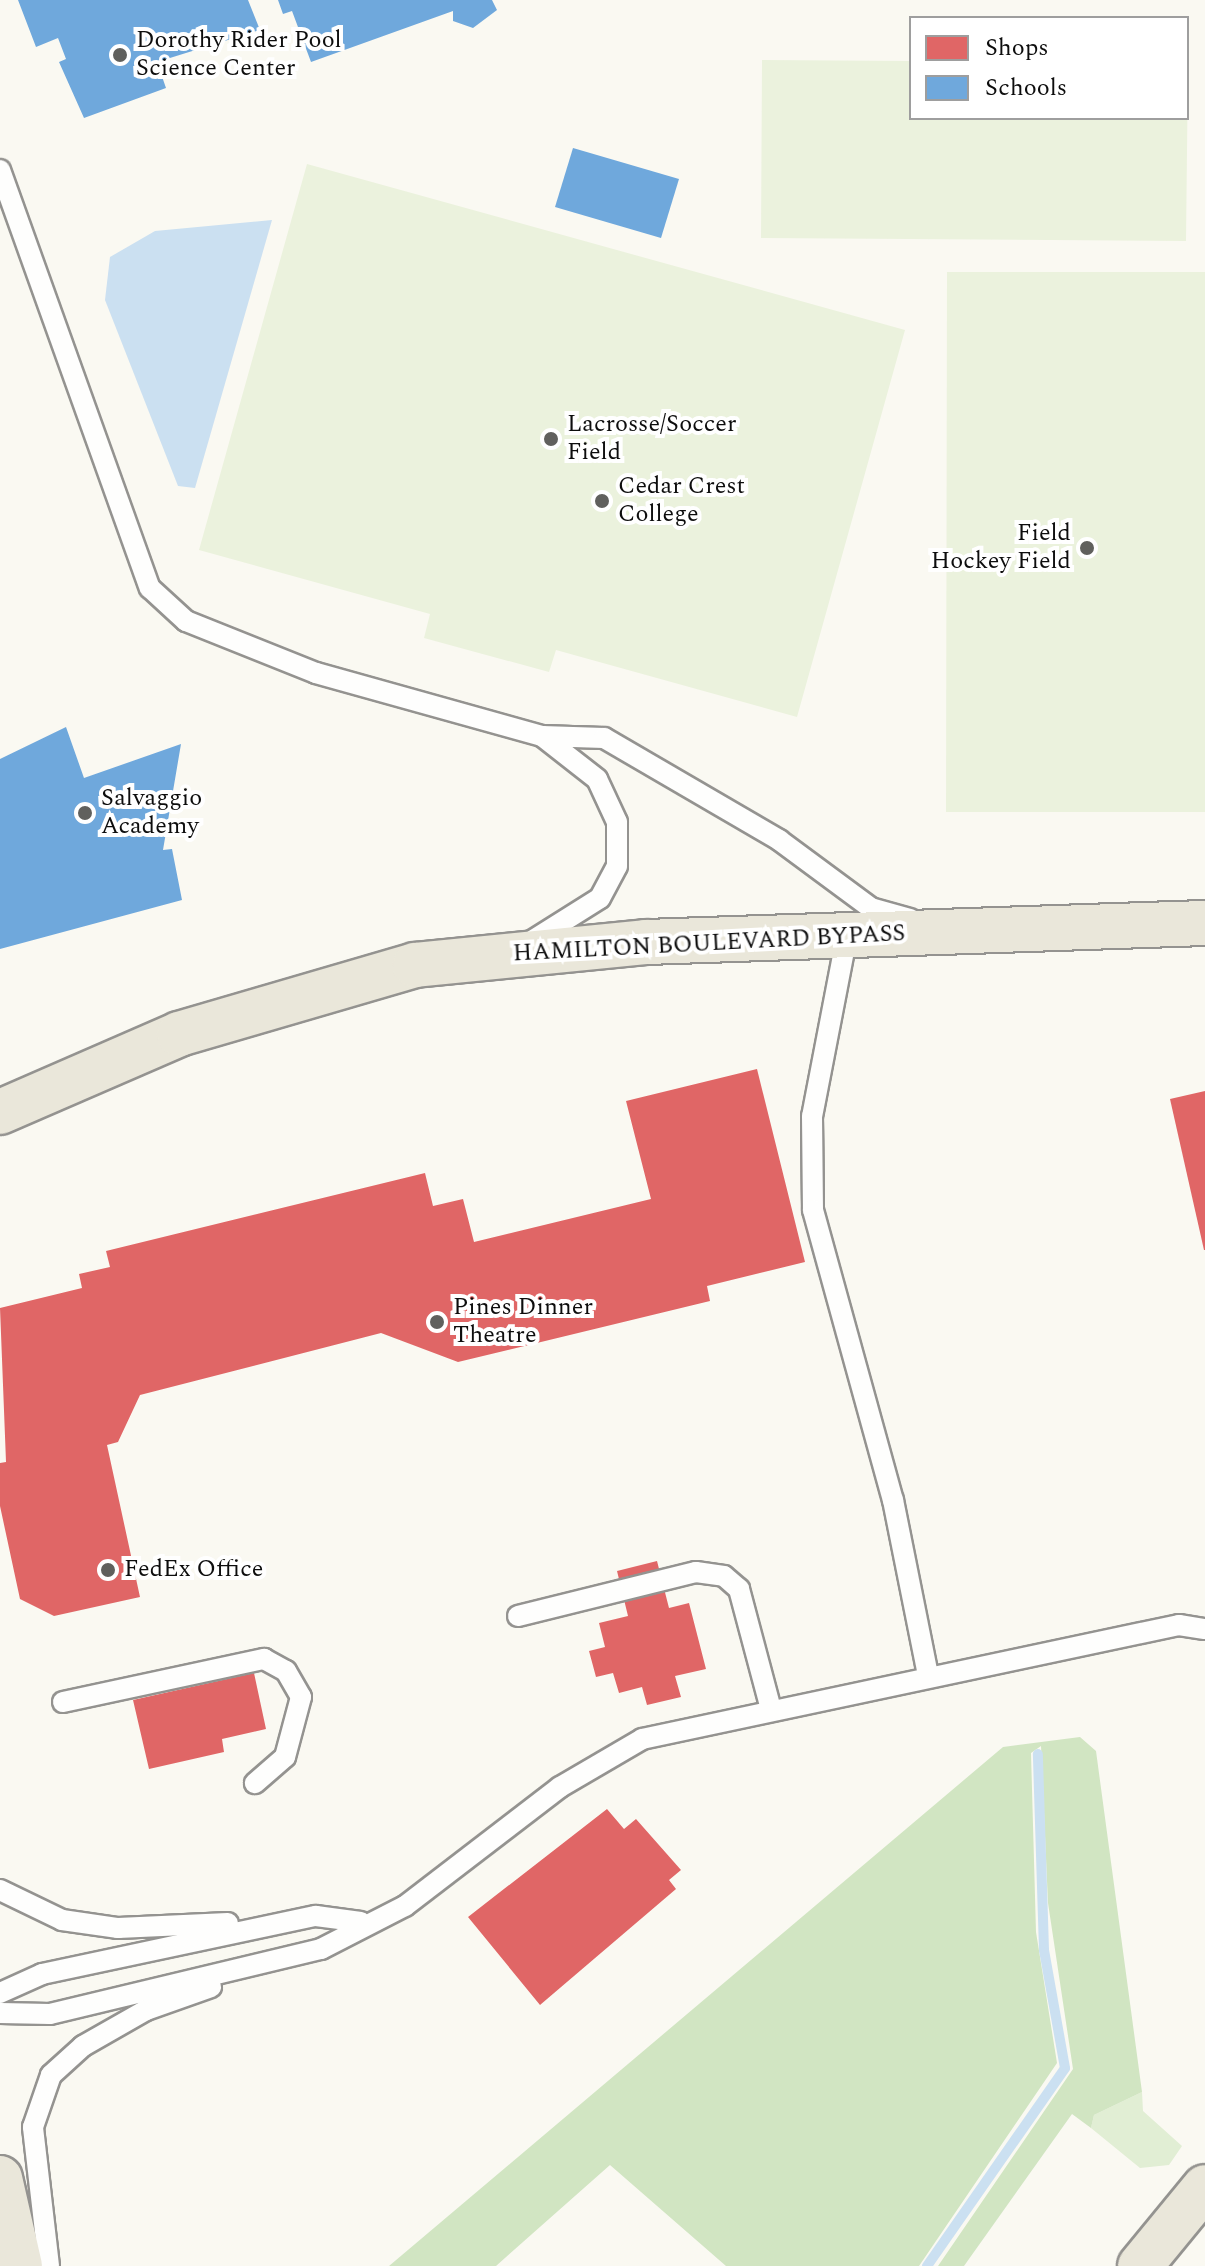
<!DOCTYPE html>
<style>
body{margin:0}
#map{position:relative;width:1205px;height:2266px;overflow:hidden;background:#faf9f2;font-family:Spectral,serif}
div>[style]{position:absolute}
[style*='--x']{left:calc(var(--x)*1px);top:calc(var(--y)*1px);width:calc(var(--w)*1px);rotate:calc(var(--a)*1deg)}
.green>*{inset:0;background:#e1eed4}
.forest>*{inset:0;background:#d1e5c2}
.pitch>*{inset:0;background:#ebf2dd}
.water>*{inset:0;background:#cbe0f1}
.shops>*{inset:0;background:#e06666}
.schools>*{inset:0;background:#6fa8dc}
.stream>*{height:10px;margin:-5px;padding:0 5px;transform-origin:5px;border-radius:5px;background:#cbe0f1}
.roads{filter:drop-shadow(2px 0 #949390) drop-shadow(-2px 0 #949390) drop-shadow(0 2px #949390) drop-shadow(0 -2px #949390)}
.lane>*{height:20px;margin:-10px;padding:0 10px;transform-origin:10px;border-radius:10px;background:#fefefd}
.primary>*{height:44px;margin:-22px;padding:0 22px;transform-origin:22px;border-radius:22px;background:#eae7da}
.dots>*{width:22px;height:22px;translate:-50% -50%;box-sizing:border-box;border:4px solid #fff;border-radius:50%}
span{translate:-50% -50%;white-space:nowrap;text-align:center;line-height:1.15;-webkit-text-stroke:8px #fff;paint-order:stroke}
.poi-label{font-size:24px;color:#0d0d0d}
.left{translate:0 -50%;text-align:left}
.right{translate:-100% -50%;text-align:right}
.street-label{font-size:24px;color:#0d0d0d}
.legend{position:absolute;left:909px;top:16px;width:280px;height:104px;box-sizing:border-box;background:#fff;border:2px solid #9e9e9e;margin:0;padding:10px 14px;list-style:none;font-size:24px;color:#0d0d0d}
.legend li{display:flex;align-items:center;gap:16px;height:40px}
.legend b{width:40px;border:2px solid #9e9e9e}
</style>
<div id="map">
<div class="green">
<div style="clip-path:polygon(1142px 2092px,1143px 2111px,1182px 2146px,1169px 2165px,1140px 2168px,1091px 2128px,1094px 2115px)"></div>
</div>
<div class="forest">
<div style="clip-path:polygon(1080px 1737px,1096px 1751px,1142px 2092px,1094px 2115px,1091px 2128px,1072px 2114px,964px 2266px,938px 2266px,1073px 2069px,1048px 1903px,1041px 1746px,1031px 1753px,1036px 1932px,1057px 2063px,919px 2266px,726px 2266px,610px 2165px,496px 2266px,389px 2266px,1003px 1747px)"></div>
</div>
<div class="pitch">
<div style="clip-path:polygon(762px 60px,911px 61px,911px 118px,1187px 118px,1188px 63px,1186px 241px,761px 238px)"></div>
<div style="clip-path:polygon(307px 164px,905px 330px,797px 717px,556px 650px,549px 672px,424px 638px,430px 614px,199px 550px)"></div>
<div style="clip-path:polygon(947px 272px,1205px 272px,1205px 812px,946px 812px)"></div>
</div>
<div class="water">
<div style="clip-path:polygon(272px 220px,195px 488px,178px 486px,105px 300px,110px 257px,155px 231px)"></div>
</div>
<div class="shops">
<div style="clip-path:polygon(757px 1069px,805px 1262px,707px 1286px,710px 1301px,458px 1362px,381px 1333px,140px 1395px,118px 1442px,107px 1445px,140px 1597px,54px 1616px,20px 1599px,0 1506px,0 1463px,6px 1462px,0 1308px,82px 1288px,79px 1274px,110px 1267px,106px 1251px,425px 1173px,433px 1206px,463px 1199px,474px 1242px,651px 1199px,626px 1101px)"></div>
<div style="clip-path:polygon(1205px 1091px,1205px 1250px,1204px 1250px,1170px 1099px)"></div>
<div style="clip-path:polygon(657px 1561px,669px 1608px,689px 1603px,706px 1669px,675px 1676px,681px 1697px,647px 1705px,642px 1687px,619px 1693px,613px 1673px,596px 1677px,589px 1651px,605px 1647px,599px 1623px,628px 1616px,617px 1571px)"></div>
<div style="clip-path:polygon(254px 1673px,266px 1729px,222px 1739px,224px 1752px,149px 1769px,133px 1700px)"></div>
<div style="clip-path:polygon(607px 1809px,624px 1829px,636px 1819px,681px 1870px,669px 1880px,676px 1889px,540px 2005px,468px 1917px)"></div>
</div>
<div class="schools">
<div style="clip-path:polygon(18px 0,248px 0,260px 30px,157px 62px,166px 88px,84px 118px,59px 62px,66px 59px,58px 38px,36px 47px)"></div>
<div style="clip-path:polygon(278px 0,492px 0,497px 10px,473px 28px,453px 21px,453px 11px,311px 62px,292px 11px,283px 14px)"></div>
<div style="clip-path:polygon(573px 148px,679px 179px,661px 238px,555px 207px)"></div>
<div style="clip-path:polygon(66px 727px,84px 778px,181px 744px,163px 850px,172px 849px,182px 900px,0 949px,0 759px)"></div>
</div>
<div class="stream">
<div style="--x:927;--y:2266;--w:241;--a:-55.1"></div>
<div style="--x:1065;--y:2068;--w:120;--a:-100.1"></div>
<div style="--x:1044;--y:1950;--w:196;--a:-91.8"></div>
</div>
<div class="roads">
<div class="lane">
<div style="--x:0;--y:170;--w:444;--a:70.3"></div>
<div style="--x:150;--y:588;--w:49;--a:42.5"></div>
<div style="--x:186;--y:621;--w:140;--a:21.8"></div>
<div style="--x:316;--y:673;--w:235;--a:15.6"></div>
<div style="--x:542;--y:736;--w:62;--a:1.8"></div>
<div style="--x:604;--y:738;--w:203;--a:30.2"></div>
<div style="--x:779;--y:840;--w:114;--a:36.5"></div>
<div style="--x:871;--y:908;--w:41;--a:15.8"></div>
<div style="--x:847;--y:935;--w:184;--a:100.9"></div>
<div style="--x:812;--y:1116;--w:94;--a:89.4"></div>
<div style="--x:813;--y:1210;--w:301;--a:74.6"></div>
<div style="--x:893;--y:1500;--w:178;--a:78.7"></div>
<div style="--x:527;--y:944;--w:86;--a:-32.2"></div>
<div style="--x:600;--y:898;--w:36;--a:-62"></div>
<div style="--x:617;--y:866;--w:44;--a:-90"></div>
<div style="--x:617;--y:822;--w:47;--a:-114.9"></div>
<div style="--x:597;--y:779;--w:70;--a:-142"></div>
<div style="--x:518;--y:1616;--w:183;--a:-13.9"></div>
<div style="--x:696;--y:1572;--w:28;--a:8"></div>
<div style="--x:724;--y:1576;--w:20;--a:41"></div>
<div style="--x:739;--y:1589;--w:124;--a:75.1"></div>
<div style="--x:63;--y:1702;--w:206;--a:-12.1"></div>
<div style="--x:264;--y:1659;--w:25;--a:29"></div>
<div style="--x:286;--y:1671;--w:30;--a:60"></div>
<div style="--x:301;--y:1697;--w:62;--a:104.9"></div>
<div style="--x:285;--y:1757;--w:40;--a:139"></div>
<div style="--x:0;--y:1890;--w:69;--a:25.8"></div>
<div style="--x:62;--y:1920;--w:57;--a:8.1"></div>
<div style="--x:118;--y:1928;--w:110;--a:-2.6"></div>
<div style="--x:0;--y:1993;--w:46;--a:-24.3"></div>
<div style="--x:42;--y:1974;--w:280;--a:-12"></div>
<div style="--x:316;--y:1916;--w:45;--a:7.6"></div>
<div style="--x:0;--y:2013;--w:50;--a:1.1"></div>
<div style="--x:50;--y:2014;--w:279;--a:-13.5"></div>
<div style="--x:321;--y:1949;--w:94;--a:-27.1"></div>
<div style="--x:405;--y:1906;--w:195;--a:-37.5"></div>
<div style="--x:560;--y:1787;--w:95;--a:-30.3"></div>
<div style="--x:642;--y:1739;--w:549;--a:-11.99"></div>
<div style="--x:1179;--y:1625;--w:26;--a:9"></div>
<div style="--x:49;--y:2266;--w:140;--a:-96.6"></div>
<div style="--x:33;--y:2127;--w:55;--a:-70.9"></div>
<div style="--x:51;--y:2075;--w:43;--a:-42.2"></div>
<div style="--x:83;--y:2046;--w:73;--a:-29.7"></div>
<div style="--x:146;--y:2010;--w:69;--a:-19.5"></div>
</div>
<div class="primary">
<div style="--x:0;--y:1112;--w:195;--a:-23.5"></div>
<div style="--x:179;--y:1034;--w:246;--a:-16.3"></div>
<div style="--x:415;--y:965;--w:232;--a:-5.7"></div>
<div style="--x:646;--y:942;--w:559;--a:-1.95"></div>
<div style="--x:0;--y:2178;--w:90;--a:77.2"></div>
<div style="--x:1140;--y:2266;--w:102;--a:-50.6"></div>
</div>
</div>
<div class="dots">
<div style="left:120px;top:55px;background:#60605d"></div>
<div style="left:551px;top:439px;background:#60605d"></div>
<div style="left:602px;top:501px;background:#60605d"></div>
<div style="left:1087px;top:548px;background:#60605d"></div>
<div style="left:85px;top:813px;background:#60605d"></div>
<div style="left:437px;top:1322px;background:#60605d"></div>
<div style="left:108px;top:1570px;background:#60605d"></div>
</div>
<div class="poi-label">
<span class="left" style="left:136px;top:55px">Dorothy Rider Pool<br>Science Center</span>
<span class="left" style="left:567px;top:439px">Lacrosse/Soccer<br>Field</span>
<span class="left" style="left:618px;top:501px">Cedar Crest<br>College</span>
<span class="right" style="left:1071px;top:548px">Field<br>Hockey Field</span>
<span class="left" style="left:101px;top:813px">Salvaggio<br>Academy</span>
<span class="left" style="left:453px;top:1322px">Pines Dinner<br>Theatre</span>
<span class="left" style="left:124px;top:1570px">FedEx Office</span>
</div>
<div class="street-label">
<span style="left:709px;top:944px;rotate:-3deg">HAMILTON BOULEVARD BYPASS</span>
</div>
<ul class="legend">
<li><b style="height:22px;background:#e06666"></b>Shops</li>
<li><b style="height:22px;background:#6fa8dc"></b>Schools</li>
</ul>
</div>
